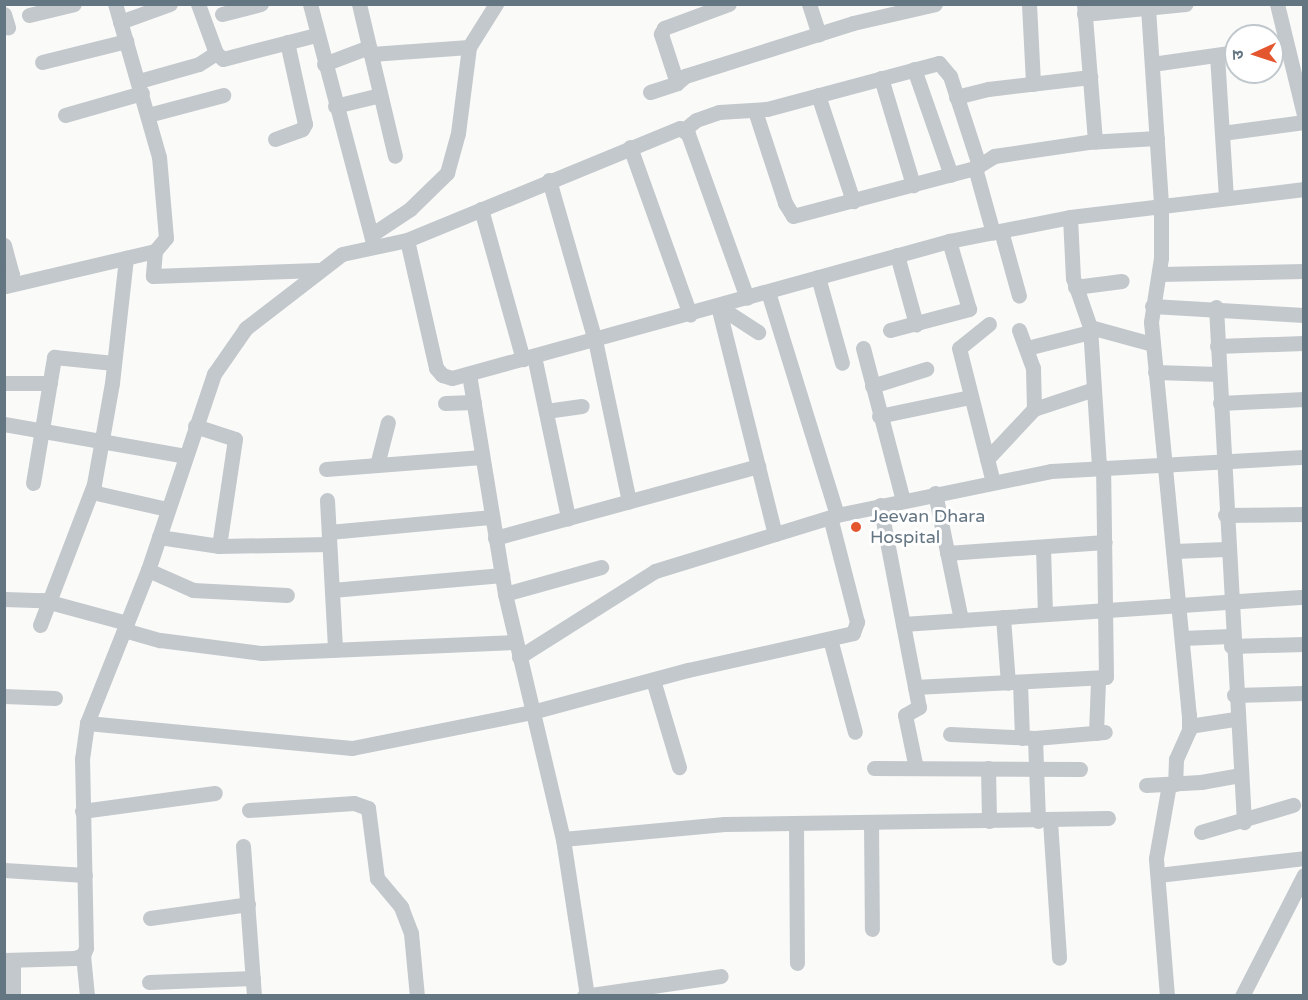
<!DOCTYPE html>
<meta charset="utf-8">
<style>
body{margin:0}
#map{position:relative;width:1308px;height:1000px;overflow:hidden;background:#fafaf8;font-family:"Varela Round","Noto Sans Devanagari",sans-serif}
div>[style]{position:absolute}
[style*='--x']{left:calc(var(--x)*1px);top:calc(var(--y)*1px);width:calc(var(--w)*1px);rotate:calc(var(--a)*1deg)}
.minor>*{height:15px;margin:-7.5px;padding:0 7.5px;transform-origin:7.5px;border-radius:7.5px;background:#c3c8cc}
.dots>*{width:16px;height:16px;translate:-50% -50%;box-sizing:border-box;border:3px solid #fff;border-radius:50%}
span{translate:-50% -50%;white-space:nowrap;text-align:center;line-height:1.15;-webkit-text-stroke:6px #fff;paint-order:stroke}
.poi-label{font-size:18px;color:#657683}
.left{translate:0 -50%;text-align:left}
.frame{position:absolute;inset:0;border:6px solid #657683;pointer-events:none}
.north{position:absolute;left:1224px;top:24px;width:60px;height:60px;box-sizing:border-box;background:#fff;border:2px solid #c1c8cd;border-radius:50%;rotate:267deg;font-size:16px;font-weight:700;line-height:24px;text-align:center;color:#657683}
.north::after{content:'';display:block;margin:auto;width:21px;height:27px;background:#e4572e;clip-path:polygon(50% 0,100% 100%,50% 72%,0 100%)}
</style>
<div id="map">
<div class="minor">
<div style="--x:198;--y:4;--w:52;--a:69.8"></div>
<div style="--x:216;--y:53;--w:9;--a:41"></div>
<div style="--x:223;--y:59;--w:96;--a:-14.5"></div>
<div style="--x:310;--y:4;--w:247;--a:75.2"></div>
<div style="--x:359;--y:4;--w:156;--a:76.7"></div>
<div style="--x:809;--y:4;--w:32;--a:72"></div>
<div style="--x:1029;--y:4;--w:80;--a:87.1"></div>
<div style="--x:1084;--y:4;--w:138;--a:85.4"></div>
<div style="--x:1277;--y:4;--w:114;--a:76.3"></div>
<div style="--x:1148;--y:8;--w:198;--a:86.2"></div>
<div style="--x:1161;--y:206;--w:52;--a:90"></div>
<div style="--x:1161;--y:258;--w:65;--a:98.9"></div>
<div style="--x:1151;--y:322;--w:395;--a:84.5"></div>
<div style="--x:1189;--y:715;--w:15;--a:90"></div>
<div style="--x:1189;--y:730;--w:32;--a:114"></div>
<div style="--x:1176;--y:759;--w:25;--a:92"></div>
<div style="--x:4;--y:14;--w:14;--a:73"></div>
<div style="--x:222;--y:14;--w:40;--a:-14.4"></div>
<div style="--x:1084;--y:14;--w:102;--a:-5.6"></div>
<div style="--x:29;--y:15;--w:46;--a:-13.7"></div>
<div style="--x:120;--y:22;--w:53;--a:-19.8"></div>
<div style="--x:371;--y:54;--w:98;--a:-4.1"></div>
<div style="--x:1217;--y:55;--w:143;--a:86.4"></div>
<div style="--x:42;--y:62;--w:87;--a:-14"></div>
<div style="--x:324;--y:64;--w:48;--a:-20.7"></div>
<div style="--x:1152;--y:64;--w:85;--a:-8.1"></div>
<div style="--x:914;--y:69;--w:112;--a:70.8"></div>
<div style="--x:881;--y:78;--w:112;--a:73.3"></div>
<div style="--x:139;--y:81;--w:62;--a:-15.8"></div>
<div style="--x:199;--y:64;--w:20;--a:-33"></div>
<div style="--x:677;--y:83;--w:52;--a:-108.1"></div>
<div style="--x:661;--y:34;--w:7;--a:-63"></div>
<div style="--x:664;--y:28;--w:69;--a:-20.3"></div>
<div style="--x:650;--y:92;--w:28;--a:-18"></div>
<div style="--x:677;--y:83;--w:11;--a:-41"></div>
<div style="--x:685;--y:76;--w:176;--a:-17.5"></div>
<div style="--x:853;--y:23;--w:84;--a:-13"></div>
<div style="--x:818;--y:95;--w:112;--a:71.7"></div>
<div style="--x:956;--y:97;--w:33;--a:-14"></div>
<div style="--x:988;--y:89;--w:103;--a:-6.7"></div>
<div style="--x:335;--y:106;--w:46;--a:-13.7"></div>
<div style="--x:755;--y:111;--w:97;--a:71.9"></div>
<div style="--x:785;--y:203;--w:15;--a:58"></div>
<div style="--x:793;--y:216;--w:188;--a:-14.8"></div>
<div style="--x:975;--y:168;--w:22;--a:-32"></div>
<div style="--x:994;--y:156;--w:95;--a:-8.5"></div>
<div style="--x:1088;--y:142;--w:69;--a:-3.3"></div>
<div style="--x:65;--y:115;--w:80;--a:-15.9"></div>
<div style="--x:148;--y:115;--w:78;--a:-14.9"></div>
<div style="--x:685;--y:129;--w:14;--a:-39"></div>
<div style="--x:696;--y:120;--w:24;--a:-19"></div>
<div style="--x:719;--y:112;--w:48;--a:-3.6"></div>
<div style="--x:767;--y:109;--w:178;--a:-15"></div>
<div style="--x:939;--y:63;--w:17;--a:50"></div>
<div style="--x:950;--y:76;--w:94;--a:72"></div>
<div style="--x:1222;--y:133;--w:83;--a:-7.6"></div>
<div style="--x:275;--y:139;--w:29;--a:-20"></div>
<div style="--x:302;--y:129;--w:6;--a:-59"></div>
<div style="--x:305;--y:124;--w:84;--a:-102.4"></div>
<div style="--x:630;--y:147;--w:178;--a:70.3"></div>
<div style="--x:975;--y:168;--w:67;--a:74.5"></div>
<div style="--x:549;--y:180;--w:166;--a:74"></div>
<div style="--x:595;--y:340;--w:165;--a:78.1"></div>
<div style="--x:481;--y:209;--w:156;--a:74.4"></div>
<div style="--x:1070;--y:217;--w:61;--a:87.2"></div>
<div style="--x:1073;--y:278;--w:52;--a:70.9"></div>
<div style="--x:1090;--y:327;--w:140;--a:86.3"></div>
<div style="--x:1001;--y:231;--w:67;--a:74.5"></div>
<div style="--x:371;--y:235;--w:47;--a:-33.7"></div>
<div style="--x:410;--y:209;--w:52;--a:-44.2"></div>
<div style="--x:447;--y:173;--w:41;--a:-74.6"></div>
<div style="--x:458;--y:133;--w:87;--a:-82.7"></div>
<div style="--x:469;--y:47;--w:51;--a:-57.9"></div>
<div style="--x:407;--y:240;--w:131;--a:77.2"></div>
<div style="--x:436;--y:368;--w:9;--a:49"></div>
<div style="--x:442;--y:375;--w:10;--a:17"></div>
<div style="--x:452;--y:378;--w:516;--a:-15.41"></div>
<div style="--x:949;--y:241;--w:123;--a:-11.2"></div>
<div style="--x:1070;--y:217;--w:236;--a:-6.8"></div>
<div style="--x:4;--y:245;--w:30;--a:75"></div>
<div style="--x:12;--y:274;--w:14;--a:124"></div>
<div style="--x:155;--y:251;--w:25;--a:95"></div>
<div style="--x:153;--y:276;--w:165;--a:-2.1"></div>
<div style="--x:897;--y:255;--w:72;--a:74.6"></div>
<div style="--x:1159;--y:274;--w:145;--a:-1.2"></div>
<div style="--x:818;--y:277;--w:89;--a:74.4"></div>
<div style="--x:6;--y:286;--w:153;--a:-13.2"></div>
<div style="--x:155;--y:251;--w:17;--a:-50"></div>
<div style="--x:166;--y:238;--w:81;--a:-94.9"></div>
<div style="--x:159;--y:157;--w:159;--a:-106"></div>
<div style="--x:1075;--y:287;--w:47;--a:-7.3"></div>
<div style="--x:768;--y:292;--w:233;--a:72.8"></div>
<div style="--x:718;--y:306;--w:235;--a:76"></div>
<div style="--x:718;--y:306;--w:48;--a:33"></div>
<div style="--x:1152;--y:306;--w:152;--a:3.4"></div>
<div style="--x:1216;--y:307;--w:516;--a:86.89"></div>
<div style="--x:989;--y:324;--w:38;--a:141"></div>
<div style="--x:959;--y:348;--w:138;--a:75.8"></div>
<div style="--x:1090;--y:327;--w:64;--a:15.3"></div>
<div style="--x:890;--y:330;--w:82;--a:-14.9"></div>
<div style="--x:969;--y:309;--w:71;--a:-106.4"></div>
<div style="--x:1019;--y:330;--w:40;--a:69.8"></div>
<div style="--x:1033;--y:368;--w:41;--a:88.6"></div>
<div style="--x:1217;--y:346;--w:87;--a:-2"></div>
<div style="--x:863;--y:348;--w:157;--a:75.3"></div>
<div style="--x:1027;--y:348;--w:65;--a:-14.3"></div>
<div style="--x:534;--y:356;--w:166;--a:78.1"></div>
<div style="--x:1155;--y:372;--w:64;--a:1.8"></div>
<div style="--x:469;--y:374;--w:223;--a:80.7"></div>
<div style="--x:505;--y:594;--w:252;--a:76.7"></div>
<div style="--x:563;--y:839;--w:158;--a:81.3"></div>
<div style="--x:4;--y:383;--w:46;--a:0"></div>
<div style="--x:872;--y:386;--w:57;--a:-17.5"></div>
<div style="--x:445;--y:403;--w:29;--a:-2"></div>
<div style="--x:1220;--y:403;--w:84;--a:-2.7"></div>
<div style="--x:546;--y:411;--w:36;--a:-8"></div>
<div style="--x:879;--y:416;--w:93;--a:-11.8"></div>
<div style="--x:4;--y:424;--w:184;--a:10"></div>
<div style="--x:195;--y:426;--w:42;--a:18"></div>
<div style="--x:235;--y:439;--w:108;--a:98.5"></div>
<div style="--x:987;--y:459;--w:69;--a:-46.8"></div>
<div style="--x:1034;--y:409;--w:63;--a:-18.4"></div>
<div style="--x:377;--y:465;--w:44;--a:-75.7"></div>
<div style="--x:326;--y:469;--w:156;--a:-4.4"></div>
<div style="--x:33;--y:483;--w:128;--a:-80.5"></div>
<div style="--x:54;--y:357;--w:60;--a:5.7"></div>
<div style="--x:92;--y:492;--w:77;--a:12.8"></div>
<div style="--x:935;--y:493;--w:130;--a:78.4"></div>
<div style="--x:327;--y:500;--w:150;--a:86.9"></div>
<div style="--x:880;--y:505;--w:206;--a:79.1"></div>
<div style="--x:919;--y:707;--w:16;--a:150"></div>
<div style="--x:905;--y:715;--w:54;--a:78.3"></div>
<div style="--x:1225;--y:515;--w:79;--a:-0.7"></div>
<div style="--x:329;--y:532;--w:164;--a:-5.3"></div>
<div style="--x:159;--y:537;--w:61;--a:8.5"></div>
<div style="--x:219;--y:546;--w:110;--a:-1"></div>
<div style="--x:495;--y:538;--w:273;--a:-15.3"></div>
<div style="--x:1043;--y:547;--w:66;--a:88.3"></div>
<div style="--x:1174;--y:551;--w:52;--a:-2.2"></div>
<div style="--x:947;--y:553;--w:158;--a:-4"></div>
<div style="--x:148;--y:570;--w:49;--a:24"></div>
<div style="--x:193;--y:590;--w:94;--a:3"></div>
<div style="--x:332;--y:590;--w:171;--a:-5"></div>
<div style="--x:505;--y:594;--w:100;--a:-15.7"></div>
<div style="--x:4;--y:599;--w:38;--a:2"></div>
<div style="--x:42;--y:600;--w:88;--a:15.1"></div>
<div style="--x:1003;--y:617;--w:66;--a:85.7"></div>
<div style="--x:903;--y:624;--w:402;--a:-3.9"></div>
<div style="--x:40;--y:625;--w:151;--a:-69"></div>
<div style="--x:94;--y:484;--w:103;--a:-79.9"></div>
<div style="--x:112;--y:383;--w:126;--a:-83.6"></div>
<div style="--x:124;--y:630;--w:37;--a:16"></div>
<div style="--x:160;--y:640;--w:103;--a:7.3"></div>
<div style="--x:262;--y:653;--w:253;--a:-2.5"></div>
<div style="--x:1182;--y:638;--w:49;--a:-2.3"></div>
<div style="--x:830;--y:639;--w:96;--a:75"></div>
<div style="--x:1231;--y:646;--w:73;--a:-1.6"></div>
<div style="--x:519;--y:657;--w:161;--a:-32.3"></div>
<div style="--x:655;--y:571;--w:190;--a:-17.1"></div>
<div style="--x:837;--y:515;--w:218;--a:-11.6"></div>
<div style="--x:1051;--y:471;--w:253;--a:-3.2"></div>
<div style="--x:653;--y:680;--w:91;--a:73.4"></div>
<div style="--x:1020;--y:683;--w:55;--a:87.9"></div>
<div style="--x:915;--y:687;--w:191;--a:-3"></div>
<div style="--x:1106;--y:677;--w:210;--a:-90.8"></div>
<div style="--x:1234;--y:695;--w:70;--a:-1.6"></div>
<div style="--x:4;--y:696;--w:51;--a:2.2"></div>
<div style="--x:87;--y:723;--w:266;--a:5.4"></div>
<div style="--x:352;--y:748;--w:184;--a:-11.3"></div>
<div style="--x:532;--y:712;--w:162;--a:-15.1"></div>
<div style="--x:688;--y:670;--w:169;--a:-12.6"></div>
<div style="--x:853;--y:633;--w:12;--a:-70"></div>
<div style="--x:857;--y:622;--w:108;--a:-104.4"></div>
<div style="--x:1189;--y:730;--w:4;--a:-90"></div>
<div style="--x:1189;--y:726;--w:47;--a:-8.7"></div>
<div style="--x:1096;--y:733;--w:53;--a:-87.8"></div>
<div style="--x:950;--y:734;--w:85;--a:2.7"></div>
<div style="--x:1035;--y:738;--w:70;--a:-4.9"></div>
<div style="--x:1035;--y:738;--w:83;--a:87.9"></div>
<div style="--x:874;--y:768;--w:206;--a:0.3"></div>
<div style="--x:988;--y:768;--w:53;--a:88.9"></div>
<div style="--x:1146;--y:785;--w:55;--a:-3.1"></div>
<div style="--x:1201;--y:782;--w:39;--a:-10"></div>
<div style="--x:249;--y:810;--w:105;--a:-3.8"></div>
<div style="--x:354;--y:803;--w:15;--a:20"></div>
<div style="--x:368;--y:808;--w:71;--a:82.7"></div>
<div style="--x:377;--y:878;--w:38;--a:50"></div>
<div style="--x:401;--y:907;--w:28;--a:69"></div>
<div style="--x:411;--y:933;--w:63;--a:84.6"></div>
<div style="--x:82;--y:811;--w:134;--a:-7.7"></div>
<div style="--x:1050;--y:821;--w:137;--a:86.2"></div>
<div style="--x:871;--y:822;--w:107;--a:89.5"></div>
<div style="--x:796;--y:823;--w:140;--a:89.6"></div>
<div style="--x:1201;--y:832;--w:96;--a:-16.4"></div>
<div style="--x:563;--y:839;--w:162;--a:-5.3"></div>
<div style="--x:724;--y:824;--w:384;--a:-0.9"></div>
<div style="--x:243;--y:846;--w:150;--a:85.8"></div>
<div style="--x:4;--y:870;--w:81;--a:3.5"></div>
<div style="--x:1158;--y:875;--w:147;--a:-6.6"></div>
<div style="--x:150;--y:918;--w:99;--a:-8.1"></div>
<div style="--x:83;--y:955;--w:41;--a:84.4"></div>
<div style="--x:4;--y:960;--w:71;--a:-1.6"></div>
<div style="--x:75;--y:958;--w:9;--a:-21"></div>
<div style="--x:83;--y:955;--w:8;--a:-67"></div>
<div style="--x:86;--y:948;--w:189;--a:-91.2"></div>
<div style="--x:82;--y:759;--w:36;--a:-82"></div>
<div style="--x:87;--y:723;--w:165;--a:-68.3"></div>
<div style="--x:148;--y:570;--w:207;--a:-71.4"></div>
<div style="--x:214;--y:374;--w:56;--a:-55.2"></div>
<div style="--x:246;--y:328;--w:121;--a:-37.6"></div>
<div style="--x:342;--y:254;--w:66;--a:-12.2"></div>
<div style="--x:407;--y:240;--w:295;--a:-22.3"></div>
<div style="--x:680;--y:128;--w:10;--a:37"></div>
<div style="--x:688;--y:134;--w:174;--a:70.2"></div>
<div style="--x:13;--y:960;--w:36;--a:90"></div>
<div style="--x:149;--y:982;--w:104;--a:-2.2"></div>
<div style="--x:584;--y:996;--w:138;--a:-8.3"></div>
<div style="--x:1167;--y:996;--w:138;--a:-94.6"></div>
<div style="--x:1156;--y:858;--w:75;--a:-80"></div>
<div style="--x:1242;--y:996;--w:136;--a:-62.9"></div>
</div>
<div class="dots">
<div style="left:856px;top:527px;background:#e4572e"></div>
</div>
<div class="poi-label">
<span class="left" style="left:870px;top:527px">Jeevan Dhara<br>Hospital</span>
</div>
<div class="frame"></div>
<div class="north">उ</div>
</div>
